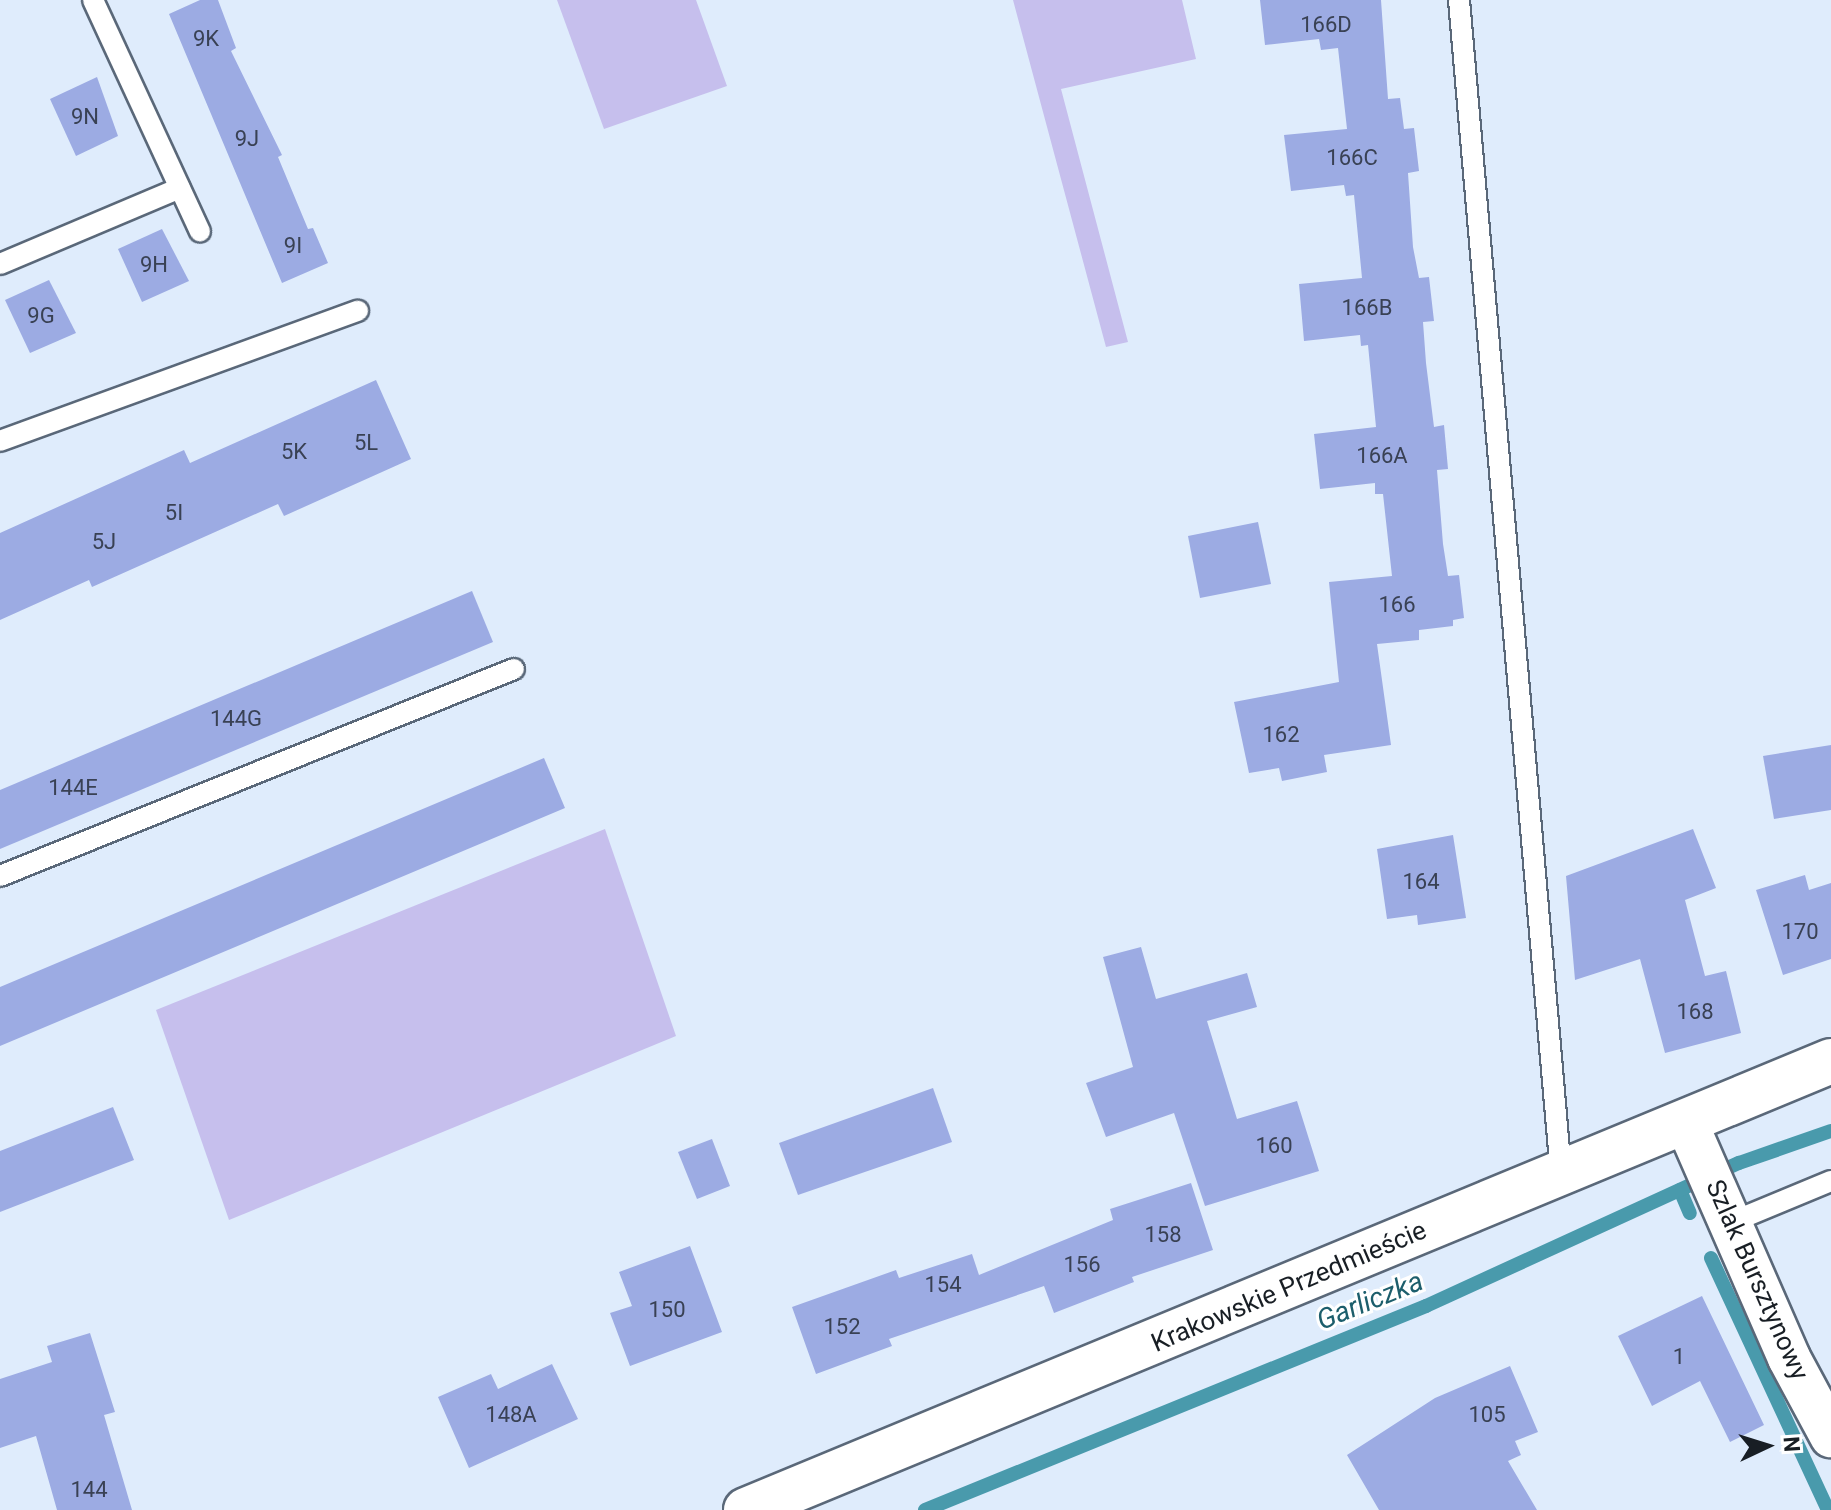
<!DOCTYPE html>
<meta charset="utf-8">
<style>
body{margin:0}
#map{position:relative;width:1831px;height:1510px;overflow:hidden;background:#dfecfc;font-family:Roboto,sans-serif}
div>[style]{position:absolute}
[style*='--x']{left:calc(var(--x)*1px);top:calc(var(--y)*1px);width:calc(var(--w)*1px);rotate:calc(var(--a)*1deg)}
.green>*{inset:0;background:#c6bfed}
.stream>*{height:14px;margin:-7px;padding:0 7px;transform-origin:7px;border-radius:7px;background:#499aac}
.building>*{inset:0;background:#9cabe3}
.roads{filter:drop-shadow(2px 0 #5a6879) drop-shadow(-2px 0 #5a6879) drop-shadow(0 2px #5a6879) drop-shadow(0 -2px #5a6879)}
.lane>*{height:20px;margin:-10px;padding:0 10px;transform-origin:10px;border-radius:10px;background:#fff}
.street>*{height:42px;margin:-21px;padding:0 21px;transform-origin:21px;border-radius:21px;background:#fff}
.secondary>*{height:44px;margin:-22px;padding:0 22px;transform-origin:22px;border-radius:22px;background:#fff}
span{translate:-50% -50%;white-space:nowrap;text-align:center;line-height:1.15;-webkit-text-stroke:6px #fff;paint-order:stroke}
.number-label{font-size:22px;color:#394154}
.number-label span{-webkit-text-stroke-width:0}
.street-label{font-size:26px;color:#181e24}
.water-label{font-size:28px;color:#1c5e6c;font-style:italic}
.north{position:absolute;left:1727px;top:1406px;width:80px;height:80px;-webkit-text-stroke:6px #fff;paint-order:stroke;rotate:86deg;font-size:22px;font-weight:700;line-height:32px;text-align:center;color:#181e24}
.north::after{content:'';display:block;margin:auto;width:28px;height:36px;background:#181e24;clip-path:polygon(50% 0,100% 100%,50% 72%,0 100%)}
</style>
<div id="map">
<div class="green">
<div style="clip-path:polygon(557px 0,696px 0,727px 86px,604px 129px)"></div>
<div style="clip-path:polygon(1013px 0,1182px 0,1196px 59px,1061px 89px,1128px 342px,1106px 347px)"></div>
<div style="clip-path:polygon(605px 829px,676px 1036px,229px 1220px,156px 1010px)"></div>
</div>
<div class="stream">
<div style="--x:1680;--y:1190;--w:25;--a:67"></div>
<div style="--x:1711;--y:1258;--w:278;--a:65.1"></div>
<div style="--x:925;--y:1510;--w:541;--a:-22.16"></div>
<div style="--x:1426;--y:1306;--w:344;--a:-24.6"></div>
<div style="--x:1739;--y:1163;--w:97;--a:-19.2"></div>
</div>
<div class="building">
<div style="clip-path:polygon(200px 0,218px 0,236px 48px,231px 51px,282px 155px,278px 157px,308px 229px,313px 228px,328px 263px,282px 283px,169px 14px)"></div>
<div style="clip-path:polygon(1260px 0,1381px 0,1388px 99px,1400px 98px,1404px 129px,1414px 128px,1419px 171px,1408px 173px,1413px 247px,1419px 278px,1429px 277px,1434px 321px,1423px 322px,1426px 363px,1434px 427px,1444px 425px,1448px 469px,1437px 470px,1443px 544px,1448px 576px,1459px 575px,1464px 618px,1453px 620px,1453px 626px,1419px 630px,1419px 640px,1377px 644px,1391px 745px,1324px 755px,1327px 772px,1282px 781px,1279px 768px,1249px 773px,1234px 702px,1339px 682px,1329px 582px,1392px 576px,1383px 494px,1375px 494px,1375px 483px,1320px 489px,1314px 434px,1376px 427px,1368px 345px,1361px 346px,1360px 335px,1304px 341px,1299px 284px,1362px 278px,1354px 195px,1346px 196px,1344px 185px,1291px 191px,1284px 135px,1347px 129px,1338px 48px,1321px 50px,1319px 39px,1265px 45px)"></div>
<div style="clip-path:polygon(97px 77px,118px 136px,76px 156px,50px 99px)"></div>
<div style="clip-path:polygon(162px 229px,189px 281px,142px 302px,118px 249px)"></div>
<div style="clip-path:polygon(49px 280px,76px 333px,30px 353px,5px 300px)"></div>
<div style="clip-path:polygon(376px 380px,411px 459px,284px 516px,278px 504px,92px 587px,89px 580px,0 620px,0 533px,184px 450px,190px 463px)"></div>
<div style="clip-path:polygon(1258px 522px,1271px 584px,1200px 598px,1188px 536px)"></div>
<div style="clip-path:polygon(472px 591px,493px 642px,0 849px,0 790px)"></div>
<div style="clip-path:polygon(1831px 745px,1831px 810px,1774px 819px,1763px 756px)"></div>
<div style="clip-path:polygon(544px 758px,565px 808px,0 1046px,0 987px)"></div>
<div style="clip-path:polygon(1693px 829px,1716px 888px,1685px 900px,1705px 976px,1726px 971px,1741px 1033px,1665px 1053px,1640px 959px,1575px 980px,1566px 876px)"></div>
<div style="clip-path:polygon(1453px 835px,1466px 918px,1418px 925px,1417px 915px,1387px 919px,1377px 849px)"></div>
<div style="clip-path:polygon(1805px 875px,1809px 890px,1831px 883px,1831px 959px,1783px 975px,1756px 890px)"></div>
<div style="clip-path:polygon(1141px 947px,1156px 999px,1247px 973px,1257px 1007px,1207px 1021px,1237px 1119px,1297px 1101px,1319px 1171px,1205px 1206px,1174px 1113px,1106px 1137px,1086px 1083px,1133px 1067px,1103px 957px)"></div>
<div style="clip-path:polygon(933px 1088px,952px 1142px,798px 1195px,779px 1143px)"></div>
<div style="clip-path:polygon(113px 1107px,134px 1160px,0 1212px,0 1151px)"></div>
<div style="clip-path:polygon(712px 1139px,730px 1186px,697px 1199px,678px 1152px)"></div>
<div style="clip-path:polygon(1191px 1183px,1213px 1250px,1132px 1277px,1134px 1282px,1054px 1313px,1044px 1286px,889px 1339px,892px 1346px,816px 1374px,792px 1307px,896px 1270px,899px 1278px,972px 1254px,979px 1275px,1113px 1220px,1110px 1209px)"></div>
<div style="clip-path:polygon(690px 1246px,722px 1332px,630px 1366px,610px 1313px,632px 1306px,619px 1272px)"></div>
<div style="clip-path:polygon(1702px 1296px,1764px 1425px,1730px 1442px,1700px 1381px,1652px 1406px,1618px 1336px)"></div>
<div style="clip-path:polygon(90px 1333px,115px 1412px,104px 1415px,132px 1510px,57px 1510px,36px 1436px,0 1448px,0 1379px,52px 1362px,47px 1346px)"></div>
<div style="clip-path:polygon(552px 1364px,578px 1419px,469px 1468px,438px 1397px,491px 1374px,498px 1389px)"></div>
<div style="clip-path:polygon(1510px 1366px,1538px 1432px,1515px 1441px,1521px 1455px,1508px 1461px,1537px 1510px,1379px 1510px,1347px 1455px,1435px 1398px)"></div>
</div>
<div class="roads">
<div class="lane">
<div style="--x:93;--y:0;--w:255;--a:65.2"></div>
<div style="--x:1459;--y:0;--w:1178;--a:85.03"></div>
<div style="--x:0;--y:264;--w:195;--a:-22.9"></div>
<div style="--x:0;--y:441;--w:381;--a:-20"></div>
<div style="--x:0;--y:876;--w:554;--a:-21.94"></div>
<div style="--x:1732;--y:1222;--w:107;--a:-22.5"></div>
</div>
<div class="street">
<div style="--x:1686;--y:1122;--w:257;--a:66.4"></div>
<div style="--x:1789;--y:1358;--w:89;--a:61.7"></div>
</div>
<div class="secondary">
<div style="--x:746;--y:1510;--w:1174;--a:-22.48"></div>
</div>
</div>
<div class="number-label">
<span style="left:1326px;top:25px">166D</span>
<span style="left:206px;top:39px">9K</span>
<span style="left:85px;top:117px">9N</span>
<span style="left:247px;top:139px">9J</span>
<span style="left:1352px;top:158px">166C</span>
<span style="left:293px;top:246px">9I</span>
<span style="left:154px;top:265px">9H</span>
<span style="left:1367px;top:308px">166B</span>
<span style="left:41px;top:316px">9G</span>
<span style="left:366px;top:443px">5L</span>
<span style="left:294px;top:452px">5K</span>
<span style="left:1382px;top:456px">166A</span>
<span style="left:174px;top:513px">5I</span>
<span style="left:104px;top:542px">5J</span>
<span style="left:1397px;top:605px">166</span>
<span style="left:236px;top:719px">144G</span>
<span style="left:1281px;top:735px">162</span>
<span style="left:73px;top:788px">144E</span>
<span style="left:1421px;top:882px">164</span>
<span style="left:1800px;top:932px">170</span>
<span style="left:1695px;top:1012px">168</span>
<span style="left:1274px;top:1146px">160</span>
<span style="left:1163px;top:1235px">158</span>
<span style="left:1082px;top:1265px">156</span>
<span style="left:943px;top:1285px">154</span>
<span style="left:667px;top:1310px">150</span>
<span style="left:842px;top:1327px">152</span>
<span style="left:1679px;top:1357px">1</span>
<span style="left:511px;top:1415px">148A</span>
<span style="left:1487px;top:1415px">105</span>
<span style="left:89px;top:1490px">144</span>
</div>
<div class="street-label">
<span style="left:1757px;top:1280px;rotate:66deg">Szlak Bursztynowy</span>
<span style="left:1289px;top:1287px;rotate:-23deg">Krakowskie Przedmieście</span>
</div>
<div class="water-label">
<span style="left:1370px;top:1301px;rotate:-22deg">Garliczka</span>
</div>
<div class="north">N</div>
</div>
